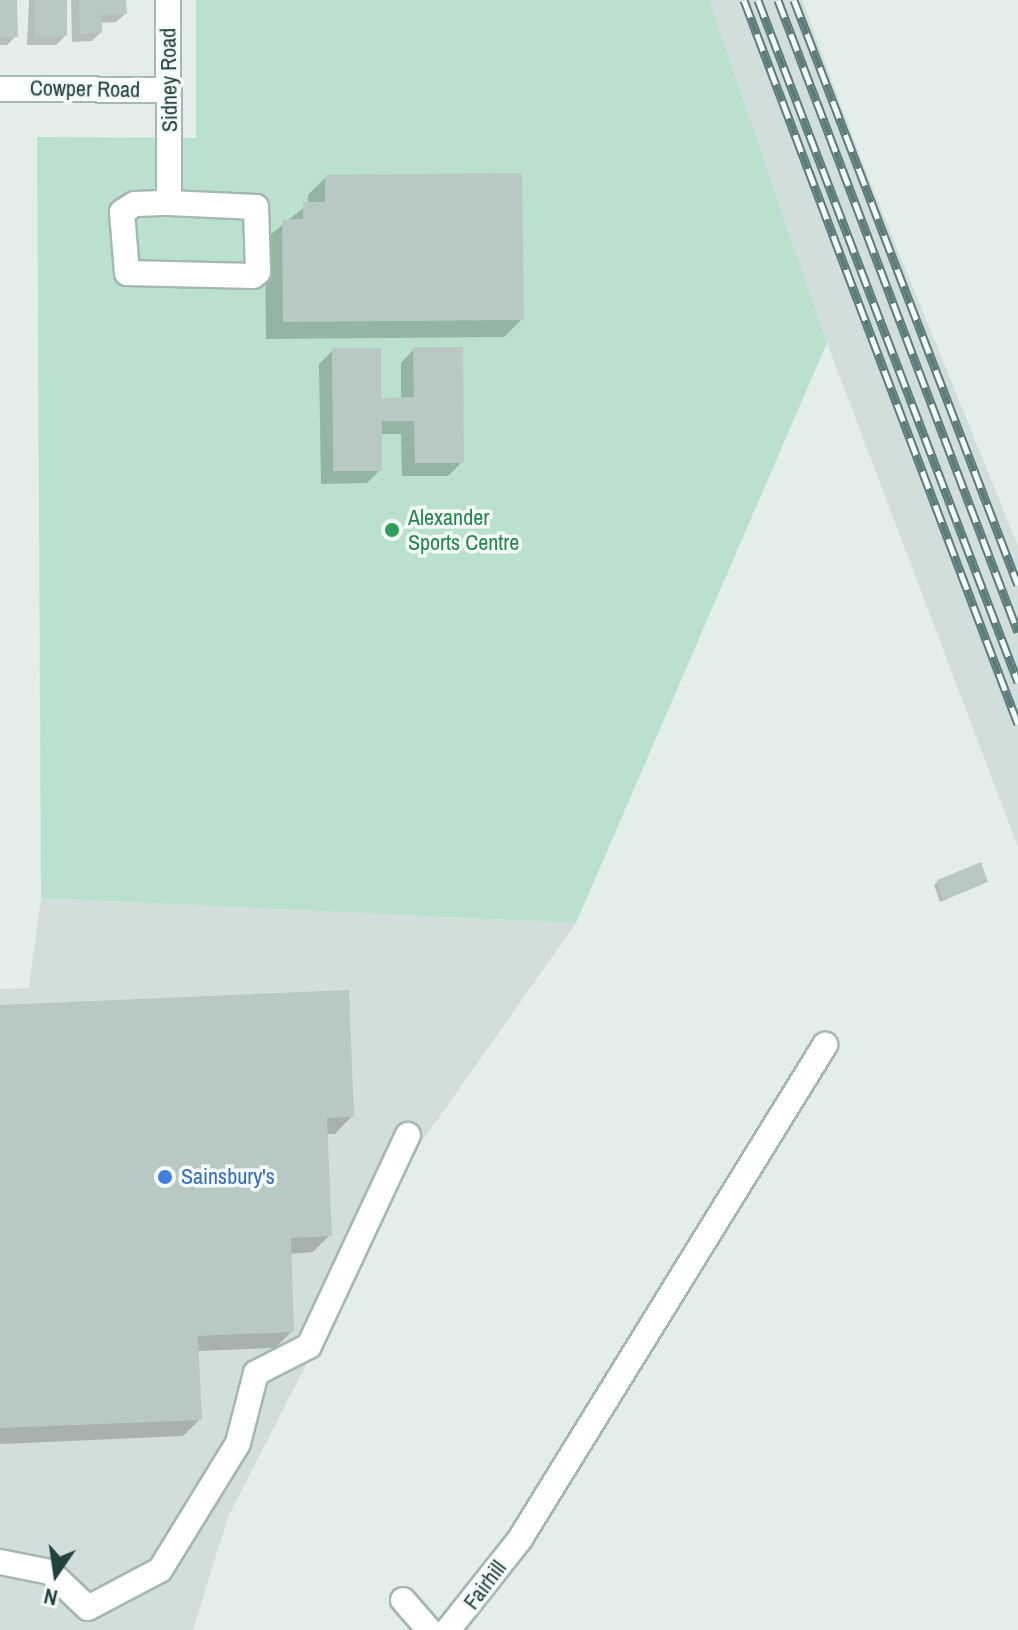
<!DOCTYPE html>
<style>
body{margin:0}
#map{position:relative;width:1018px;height:1630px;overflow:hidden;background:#e3eeeb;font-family:"Archivo Narrow",sans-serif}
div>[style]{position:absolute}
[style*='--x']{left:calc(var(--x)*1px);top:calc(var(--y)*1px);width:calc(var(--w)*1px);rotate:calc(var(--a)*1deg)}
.built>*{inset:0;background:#d1dedb}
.green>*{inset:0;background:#bae1cd}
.shadow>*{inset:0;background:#0003}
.building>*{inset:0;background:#b8c9c5}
.roads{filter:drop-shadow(2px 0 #a5b7b4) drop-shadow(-2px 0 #a5b7b4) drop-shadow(0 2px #a5b7b4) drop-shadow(0 -2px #a5b7b4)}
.minor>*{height:24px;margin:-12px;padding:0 12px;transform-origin:12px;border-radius:12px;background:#fff}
.rail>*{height:9px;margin-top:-4.5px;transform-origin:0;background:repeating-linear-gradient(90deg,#f4faf8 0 18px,#5c7d7b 0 36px);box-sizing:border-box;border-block:2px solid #5c7d7b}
.dots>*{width:22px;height:22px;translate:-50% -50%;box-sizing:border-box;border:4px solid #f4faf8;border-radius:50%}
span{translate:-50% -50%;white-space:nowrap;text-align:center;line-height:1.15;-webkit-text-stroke:7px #f4faf8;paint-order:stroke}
.street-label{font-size:22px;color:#21413f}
.leisure-label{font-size:22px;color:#27864d}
.left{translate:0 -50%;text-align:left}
.shop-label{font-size:22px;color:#366cbe}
.north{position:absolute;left:16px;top:1534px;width:80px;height:80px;-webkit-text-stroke:6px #f4faf8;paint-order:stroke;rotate:193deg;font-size:22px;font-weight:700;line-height:32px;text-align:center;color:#21413f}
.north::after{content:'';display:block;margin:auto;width:28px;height:36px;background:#21413f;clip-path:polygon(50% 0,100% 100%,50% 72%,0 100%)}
</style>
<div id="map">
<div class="built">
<div style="clip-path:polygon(709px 0,802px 0,861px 159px,1018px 546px,1018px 847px,827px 343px)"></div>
<div style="clip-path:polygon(41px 898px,576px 923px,416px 1150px,228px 1517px,193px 1630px,0 1630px,0 989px,29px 988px)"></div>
</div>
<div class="green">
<div style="clip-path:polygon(196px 0,709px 0,827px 343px,576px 923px,41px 898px,37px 137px,196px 138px)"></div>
</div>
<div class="shadow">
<div style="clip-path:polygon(0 0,15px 0,16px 36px,7px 45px,0 45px)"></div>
<div style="clip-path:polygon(29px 0,65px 0,65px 36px,56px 45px,27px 45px)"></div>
<div style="clip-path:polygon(71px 0,124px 0,125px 14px,116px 22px,100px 23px,100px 33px,92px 41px,72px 42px)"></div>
<div style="clip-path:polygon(326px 177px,522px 319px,504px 337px,266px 339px,265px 239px,308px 204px,308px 195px)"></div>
<div style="clip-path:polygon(414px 349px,462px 462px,448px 476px,402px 476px,401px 434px,380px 434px,380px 470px,367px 483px,321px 484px,319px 364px,333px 350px,379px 400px,401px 399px,401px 363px)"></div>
<div style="clip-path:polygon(938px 881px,986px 882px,940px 902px,934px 885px)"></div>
<div style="clip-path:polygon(0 1007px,352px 1116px,335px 1134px,326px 1134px,330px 1235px,313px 1252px,289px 1254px,292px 1331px,275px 1348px,197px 1351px,200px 1419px,183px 1436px,0 1444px)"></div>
</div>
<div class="building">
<div style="clip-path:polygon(0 0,17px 0,18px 37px,0 38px)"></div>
<div style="clip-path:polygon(35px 0,67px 0,67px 36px,35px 37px)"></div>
<div style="clip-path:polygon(79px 0,126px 0,127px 14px,102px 15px,102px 33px,80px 34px)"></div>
<div style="clip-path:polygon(522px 173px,524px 320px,283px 322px,282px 220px,303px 219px,303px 202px,325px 202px,325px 175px)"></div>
<div style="clip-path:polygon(413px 347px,463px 347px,464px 463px,415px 463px,414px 421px,382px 421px,382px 471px,333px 471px,332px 348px,381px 348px,381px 398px,414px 397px)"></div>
<div style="clip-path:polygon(981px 862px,988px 882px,944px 900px,937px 880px)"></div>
<div style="clip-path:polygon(349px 990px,354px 1117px,327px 1118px,332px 1236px,291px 1238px,294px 1332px,198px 1336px,202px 1420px,0 1428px,0 1005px)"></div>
</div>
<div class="roads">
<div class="minor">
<div style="--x:168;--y:0;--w:203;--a:89.7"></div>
<div style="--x:169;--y:203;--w:87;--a:2.6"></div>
<div style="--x:256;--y:207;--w:65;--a:88.2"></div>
<div style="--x:258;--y:272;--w:6;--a:141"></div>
<div style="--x:253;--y:276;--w:126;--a:-178.6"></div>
<div style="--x:127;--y:273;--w:61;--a:-94.7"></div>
<div style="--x:122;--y:212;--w:15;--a:-32"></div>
<div style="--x:135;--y:204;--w:34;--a:-2"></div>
<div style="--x:0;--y:89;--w:169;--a:0.3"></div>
<div style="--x:0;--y:1562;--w:51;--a:11.3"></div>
<div style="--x:50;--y:1572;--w:52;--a:43.5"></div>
<div style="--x:88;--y:1608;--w:81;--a:-27.8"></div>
<div style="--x:160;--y:1570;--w:149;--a:-58.4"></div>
<div style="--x:238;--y:1443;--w:72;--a:-75.6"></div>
<div style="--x:256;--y:1373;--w:59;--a:-27"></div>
<div style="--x:309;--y:1346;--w:233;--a:-64.9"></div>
<div style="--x:403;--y:1600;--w:40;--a:49"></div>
<div style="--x:448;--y:1630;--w:116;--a:-51.6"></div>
<div style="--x:520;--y:1539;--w:581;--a:-58.31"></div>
</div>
</div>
<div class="rail">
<div style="--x:744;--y:0;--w:774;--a:69.27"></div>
<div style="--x:758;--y:0;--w:730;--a:69.13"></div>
<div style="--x:778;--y:0;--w:676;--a:69.21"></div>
<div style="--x:794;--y:0;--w:626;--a:69.05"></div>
</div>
<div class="dots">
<div style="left:392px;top:530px;background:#2e9e5b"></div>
<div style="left:165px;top:1177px;background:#3f7fe0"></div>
</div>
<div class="street-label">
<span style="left:169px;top:80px;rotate:-91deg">Sidney Road</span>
<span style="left:85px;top:89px;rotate:1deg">Cowper Road</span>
<span style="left:485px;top:1585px;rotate:-53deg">Fairhill</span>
</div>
<div class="leisure-label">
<span class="left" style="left:408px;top:530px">Alexander<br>Sports Centre</span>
</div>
<div class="shop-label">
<span class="left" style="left:181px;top:1177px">Sainsbury's</span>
</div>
<div class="north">N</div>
</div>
